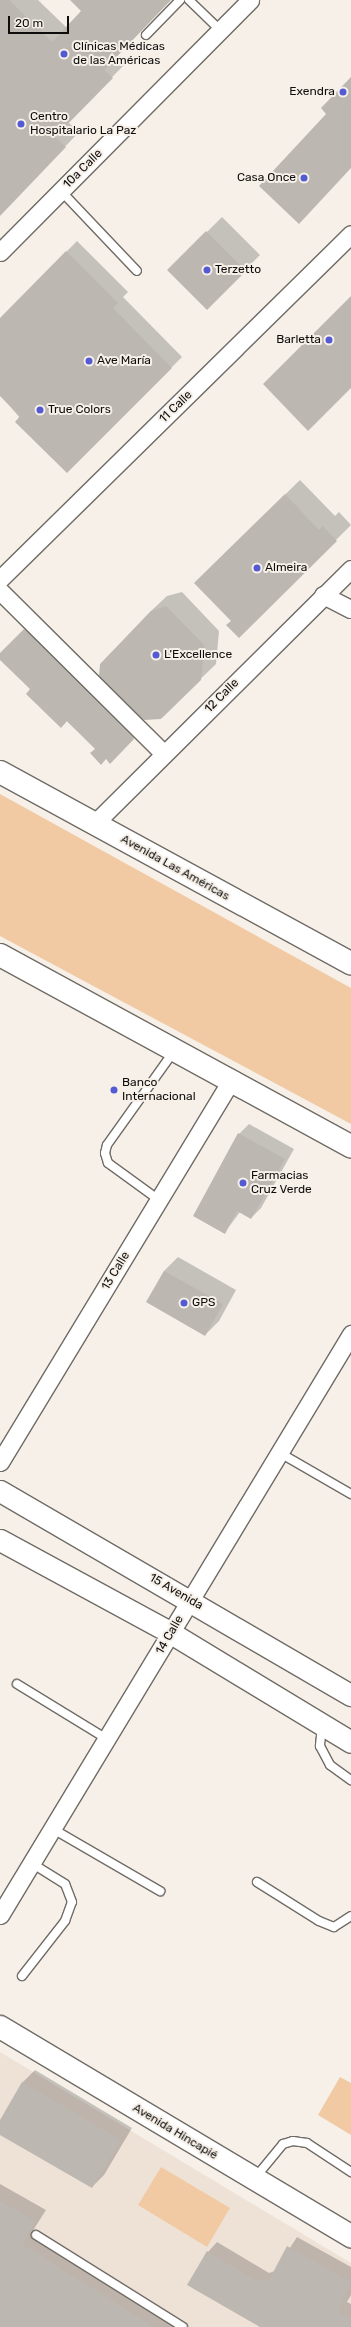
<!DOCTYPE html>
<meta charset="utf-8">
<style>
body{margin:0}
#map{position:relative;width:351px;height:2327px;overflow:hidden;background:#f6f0e9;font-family:Rubik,sans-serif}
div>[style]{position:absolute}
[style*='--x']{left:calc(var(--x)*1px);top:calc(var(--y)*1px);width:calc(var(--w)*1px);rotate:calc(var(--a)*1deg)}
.built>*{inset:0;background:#eee2d6}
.green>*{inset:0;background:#f1caa4}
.shadow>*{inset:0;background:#0003}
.building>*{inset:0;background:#bdb7b1}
.roads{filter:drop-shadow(1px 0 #706b65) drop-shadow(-1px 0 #706b65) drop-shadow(0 1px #706b65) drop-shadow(0 -1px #706b65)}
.service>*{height:8px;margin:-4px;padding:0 4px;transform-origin:4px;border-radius:4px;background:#fff}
.minor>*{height:17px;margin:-8.5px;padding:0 8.5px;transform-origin:8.5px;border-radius:8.5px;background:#fff}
.tertiary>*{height:21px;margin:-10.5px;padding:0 10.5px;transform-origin:10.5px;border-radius:10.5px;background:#fff}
.primary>*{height:22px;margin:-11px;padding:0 11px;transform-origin:11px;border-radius:11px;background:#fff}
.dots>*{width:11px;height:11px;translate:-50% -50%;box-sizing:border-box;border:2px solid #f6f0e9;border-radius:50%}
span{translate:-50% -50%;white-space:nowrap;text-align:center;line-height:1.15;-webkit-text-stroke:4px #f6f0e9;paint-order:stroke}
.poi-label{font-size:12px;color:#0f0d0b}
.left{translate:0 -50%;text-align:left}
.right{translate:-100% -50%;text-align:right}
.street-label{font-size:12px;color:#0f0d0b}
.scale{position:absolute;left:8px;top:16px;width:61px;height:18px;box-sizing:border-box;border:2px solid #0f0d0b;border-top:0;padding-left:5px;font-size:12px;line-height:14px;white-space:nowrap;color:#0f0d0b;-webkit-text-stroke:3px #f6f0e9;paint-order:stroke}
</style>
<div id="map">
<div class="built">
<div style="clip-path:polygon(0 2052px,351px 2263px,351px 2327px,0 2327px)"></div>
</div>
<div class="green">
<div style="clip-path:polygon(0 794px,351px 988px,351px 1124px,0 936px)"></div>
<div style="clip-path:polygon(340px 2077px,351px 2083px,351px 2135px,318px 2115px)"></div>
<div style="clip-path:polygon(161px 2167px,230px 2208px,207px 2247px,138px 2205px)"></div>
</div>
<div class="shadow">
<div style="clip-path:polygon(0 0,38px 0,67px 28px,83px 11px,71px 0,170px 0,117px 55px,126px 63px,68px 122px,79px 132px,0 215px)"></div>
<div style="clip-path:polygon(222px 217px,260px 255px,207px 308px,169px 270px)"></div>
<div style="clip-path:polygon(77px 241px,128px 292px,123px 297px,182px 357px,67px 472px,0 395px,0 319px)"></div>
<div style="clip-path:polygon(300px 480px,335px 516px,339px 512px,351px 525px,239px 637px,232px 621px,195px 583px)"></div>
<div style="clip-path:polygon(182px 592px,219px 631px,216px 664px,160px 718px,142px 719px,147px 724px,110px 762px,0 658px,38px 616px,100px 677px,101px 664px,151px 611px,167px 596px)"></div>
<div style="clip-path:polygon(249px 1124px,294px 1149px,261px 1208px,251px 1218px,240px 1212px,225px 1232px,239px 1134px)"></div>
<div style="clip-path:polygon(178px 1257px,236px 1290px,219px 1321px,205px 1335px,147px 1302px,164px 1271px)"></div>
<div style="clip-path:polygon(35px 2070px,132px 2128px,104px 2175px,92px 2187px,0 2134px,0 2122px,23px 2082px)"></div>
<div style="clip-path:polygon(0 2184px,46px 2210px,32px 2232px,91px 2266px,176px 2327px,0 2327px)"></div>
<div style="clip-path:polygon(297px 2237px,351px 2267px,351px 2295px,347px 2302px,351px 2304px,351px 2327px,261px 2327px,208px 2252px,217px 2242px,269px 2273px,275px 2271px)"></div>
</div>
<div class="building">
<div style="clip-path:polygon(0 0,9px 0,52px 42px,81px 11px,70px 0,171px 0,104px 70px,113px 78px,55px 137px,66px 147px,0 216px)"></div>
<div style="clip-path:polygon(351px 77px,351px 168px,299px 224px,259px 186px,326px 114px,321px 108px)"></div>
<div style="clip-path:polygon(206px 231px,246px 271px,207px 310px,167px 270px)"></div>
<div style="clip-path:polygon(66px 251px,118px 303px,113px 308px,172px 368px,67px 473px,15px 422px,20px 416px,0 396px,0 318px)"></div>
<div style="clip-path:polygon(351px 296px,351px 388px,308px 431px,263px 384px)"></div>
<div style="clip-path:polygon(285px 494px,319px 530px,323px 526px,337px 541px,239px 638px,226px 625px,231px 621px,194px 583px)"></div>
<div style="clip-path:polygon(166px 606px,205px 646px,201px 680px,161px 719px,144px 720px,99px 676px,100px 664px,151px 611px)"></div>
<div style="clip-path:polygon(24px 629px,134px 739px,110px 764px,106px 759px,101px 765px,90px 753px,95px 749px,67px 721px,61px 728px,26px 694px,30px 689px,0 660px,0 653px)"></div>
<div style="clip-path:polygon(238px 1133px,285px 1159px,251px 1219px,237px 1211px,225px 1234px,193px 1216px)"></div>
<div style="clip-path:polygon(164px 1271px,223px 1304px,205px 1336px,146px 1302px)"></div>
<div style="clip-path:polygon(22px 2082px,121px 2140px,92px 2188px,0 2135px,0 2120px)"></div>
<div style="clip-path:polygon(0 2201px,35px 2221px,22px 2244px,154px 2327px,0 2327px)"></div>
<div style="clip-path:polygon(287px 2246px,351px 2282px,338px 2312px,351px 2319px,351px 2327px,260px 2327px,187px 2285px,207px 2251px,259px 2282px,262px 2278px,268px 2282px)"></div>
</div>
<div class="roads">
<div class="service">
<div style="--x:189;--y:0;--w:43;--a:44.1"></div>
<div style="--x:146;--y:35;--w:49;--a:-45.8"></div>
<div style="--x:61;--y:191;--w:110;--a:46.5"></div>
<div style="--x:159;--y:1200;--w:63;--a:-144"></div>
<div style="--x:108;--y:1163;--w:10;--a:-107"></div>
<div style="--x:105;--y:1153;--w:8;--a:-76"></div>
<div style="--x:107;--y:1145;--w:115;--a:-54.5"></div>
<div style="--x:280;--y:1453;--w:82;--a:30"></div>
<div style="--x:17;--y:1684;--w:105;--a:31.4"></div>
<div style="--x:322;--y:1726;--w:20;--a:96"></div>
<div style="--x:320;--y:1746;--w:21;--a:62"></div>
<div style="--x:330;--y:1765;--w:26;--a:36"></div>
<div style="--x:53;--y:1829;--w:124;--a:30.1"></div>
<div style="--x:257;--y:1882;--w:73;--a:32.2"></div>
<div style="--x:319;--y:1921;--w:16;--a:22"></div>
<div style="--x:334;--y:1927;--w:20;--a:-33"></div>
<div style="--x:22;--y:1976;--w:70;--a:-52"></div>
<div style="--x:65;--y:1921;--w:20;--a:-70"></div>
<div style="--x:72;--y:1902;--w:19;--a:-111"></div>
<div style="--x:65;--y:1884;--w:39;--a:-148"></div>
<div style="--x:255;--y:2178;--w:44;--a:-50.5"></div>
<div style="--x:283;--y:2144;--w:10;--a:-17"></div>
<div style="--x:293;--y:2141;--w:14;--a:8"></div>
<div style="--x:307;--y:2143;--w:53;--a:33.4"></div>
<div style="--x:36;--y:2235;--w:173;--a:32"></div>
</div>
<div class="minor">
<div style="--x:0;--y:252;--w:355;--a:-45.2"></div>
<div style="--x:0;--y:579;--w:492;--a:-44.5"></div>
<div style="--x:0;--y:591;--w:231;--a:44.8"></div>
<div style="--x:323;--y:595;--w:31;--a:27"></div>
<div style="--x:94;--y:824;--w:362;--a:-44.8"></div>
<div style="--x:0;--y:1462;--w:446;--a:-58.8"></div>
<div style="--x:0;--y:1915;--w:679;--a:-58.86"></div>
</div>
<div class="tertiary">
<div style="--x:0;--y:1491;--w:406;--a:30.2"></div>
<div style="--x:0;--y:1540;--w:195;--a:28.5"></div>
<div style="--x:171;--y:1633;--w:210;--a:31.2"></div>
</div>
<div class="primary">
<div style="--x:0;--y:772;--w:400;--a:28.6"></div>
<div style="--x:0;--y:955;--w:400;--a:28.6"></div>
<div style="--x:0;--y:2027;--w:409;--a:30.8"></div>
</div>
</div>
<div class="dots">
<div style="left:64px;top:54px;background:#545bd2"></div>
<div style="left:343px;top:92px;background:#545bd2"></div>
<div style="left:21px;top:124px;background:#545bd2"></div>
<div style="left:304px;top:178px;background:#545bd2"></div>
<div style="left:207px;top:270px;background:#545bd2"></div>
<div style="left:329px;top:340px;background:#545bd2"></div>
<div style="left:89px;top:361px;background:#545bd2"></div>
<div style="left:40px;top:410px;background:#545bd2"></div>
<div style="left:257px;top:568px;background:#545bd2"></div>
<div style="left:156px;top:655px;background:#545bd2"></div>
<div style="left:114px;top:1090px;background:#545bd2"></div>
<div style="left:243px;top:1183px;background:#545bd2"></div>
<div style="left:184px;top:1303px;background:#545bd2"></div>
</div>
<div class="poi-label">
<span class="left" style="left:73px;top:54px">Clínicas Médicas<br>de las Américas</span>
<span class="right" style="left:335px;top:92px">Exendra</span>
<span class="left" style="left:30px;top:124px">Centro<br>Hospitalario La Paz</span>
<span class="right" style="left:296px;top:178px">Casa Once</span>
<span class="left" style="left:215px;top:270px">Terzetto</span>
<span class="right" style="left:321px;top:340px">Barletta</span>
<span class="left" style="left:97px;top:361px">Ave María</span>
<span class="left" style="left:48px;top:410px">True Colors</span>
<span class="left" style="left:265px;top:568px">Almeira</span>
<span class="left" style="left:164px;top:655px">L'Excellence</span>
<span class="left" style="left:122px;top:1090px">Banco<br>Internacional</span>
<span class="left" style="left:251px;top:1183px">Farmacias<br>Cruz Verde</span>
<span class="left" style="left:192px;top:1303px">GPS</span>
</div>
<div class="street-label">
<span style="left:83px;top:169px;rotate:-45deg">10a Calle</span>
<span style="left:176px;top:407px;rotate:-44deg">11 Calle</span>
<span style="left:222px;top:696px;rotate:-45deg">12 Calle</span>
<span style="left:175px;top:868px;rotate:29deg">Avenida Las Américas</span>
<span style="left:116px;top:1271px;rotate:-59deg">13 Calle</span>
<span style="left:176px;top:1592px;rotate:30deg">15 Avenida</span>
<span style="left:170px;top:1635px;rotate:-60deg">14 Calle</span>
<span style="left:175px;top:2132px;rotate:31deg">Avenida Hincapié</span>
</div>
<div class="scale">20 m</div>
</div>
